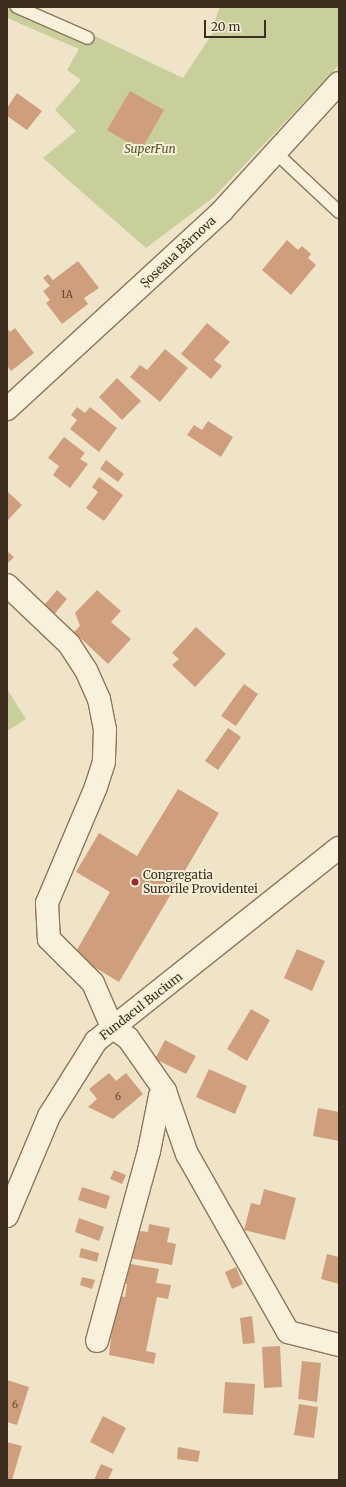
<!DOCTYPE html>
<meta charset="utf-8">
<style>
body{margin:0}
#map{position:relative;width:346px;height:1487px;overflow:hidden;background:#f0e4c8;font-family:Merriweather,serif}
div>[style]{position:absolute}
[style*='--x']{left:calc(var(--x)*1px);top:calc(var(--y)*1px);width:calc(var(--w)*1px);rotate:calc(var(--a)*1deg)}
.green>*{inset:0;background:#c9cf9b}
.building>*{inset:0;background:#cf9f7d}
.roads{filter:drop-shadow(1px 0 #8d765c) drop-shadow(-1px 0 #8d765c) drop-shadow(0 1px #8d765c) drop-shadow(0 -1px #8d765c)}
.lane>*{height:12px;margin:-6px;padding:0 6px;transform-origin:6px;border-radius:6px;background:#faf1dc}
.street>*{height:22px;margin:-11px;padding:0 11px;transform-origin:11px;border-radius:11px;background:#faf1dc}
.secondary>*{height:22px;margin:-11px;padding:0 11px;transform-origin:11px;border-radius:11px;background:#faf1dc}
.dots>*{width:11px;height:11px;translate:-50% -50%;box-sizing:border-box;border:2px solid #f7eed8;border-radius:50%}
span{translate:-50% -50%;white-space:nowrap;text-align:center;line-height:1.15;-webkit-text-stroke:4px #f7eed8;paint-order:stroke}
.number-label{font-size:10px;color:#624a37}
.number-label span{-webkit-text-stroke-width:0}
.park-label{font-size:12px;color:#4d5a26;font-style:italic}
.street-label{font-size:12px;color:#3d2e20}
.poi-label{font-size:12px;color:#3d2e20}
.left{translate:0 -50%;text-align:left}
.frame{position:absolute;inset:0;border:8px solid #3d2e20;pointer-events:none}
.scale{position:absolute;left:204px;top:20px;width:62px;height:18px;box-sizing:border-box;border:2px solid #3d2e20;border-top:0;padding-left:5px;font-size:12px;line-height:14px;white-space:nowrap;color:#3d2e20;-webkit-text-stroke:3px #f7eed8;paint-order:stroke}
</style>
<div id="map">
<div class="green">
<div style="clip-path:polygon(7px 7px,34px 7px,183px 78px,216px 28px,213px 25px,220px 7px,339px 7px,339px 65px,214px 197px,146px 248px,43px 158px,76px 131px,55px 110px,81px 80px,67px 70px,79px 49px,7px 18px)"></div>
<div style="clip-path:polygon(7px 689px,26px 719px,7px 731px)"></div>
</div>
<div class="building">
<div style="clip-path:polygon(130px 91px,164px 110px,141px 150px,107px 130px)"></div>
<div style="clip-path:polygon(17px 93px,42px 111px,27px 130px,7px 116px,7px 108px)"></div>
<div style="clip-path:polygon(287px 240px,298px 250px,302px 246px,311px 254px,308px 258px,316px 265px,291px 295px,262px 270px)"></div>
<div style="clip-path:polygon(78px 261px,99px 288px,84px 298px,88px 304px,62px 324px,46px 303px,50px 300px,43px 291px,50px 286px,43px 278px,48px 274px,53px 280px)"></div>
<div style="clip-path:polygon(207px 323px,230px 342px,214px 360px,222px 366px,211px 379px,181px 354px)"></div>
<div style="clip-path:polygon(7px 328px,10px 332px,15px 328px,34px 353px,11px 371px,7px 366px)"></div>
<div style="clip-path:polygon(165px 349px,188px 368px,160px 402px,130px 377px,140px 365px,147px 370px)"></div>
<div style="clip-path:polygon(117px 378px,141px 401px,122px 420px,99px 397px)"></div>
<div style="clip-path:polygon(77px 407px,85px 413px,90px 407px,117px 428px,99px 452px,70px 429px,77px 420px,71px 415px)"></div>
<div style="clip-path:polygon(208px 421px,233px 437px,221px 457px,187px 435px,194px 425px,202px 430px)"></div>
<div style="clip-path:polygon(64px 437px,85px 453px,80px 459px,88px 464px,70px 488px,53px 475px,59px 466px,48px 458px)"></div>
<div style="clip-path:polygon(106px 460px,124px 474px,118px 482px,100px 469px)"></div>
<div style="clip-path:polygon(99px 477px,123px 495px,104px 521px,86px 508px,98px 492px,92px 487px)"></div>
<div style="clip-path:polygon(7px 491px,22px 505px,7px 521px)"></div>
<div style="clip-path:polygon(7px 551px,14px 557px,7px 564px)"></div>
<div style="clip-path:polygon(57px 590px,67px 599px,52px 617px,41px 609px)"></div>
<div style="clip-path:polygon(97px 590px,121px 611px,111px 622px,131px 639px,108px 664px,74px 632px,80px 626px,75px 613px)"></div>
<div style="clip-path:polygon(196px 627px,226px 654px,195px 687px,172px 665px,179px 659px,172px 653px)"></div>
<div style="clip-path:polygon(244px 684px,258px 694px,236px 726px,221px 716px)"></div>
<div style="clip-path:polygon(228px 728px,241px 737px,218px 770px,205px 761px)"></div>
<div style="clip-path:polygon(178px 789px,219px 813px,119px 982px,74px 955px,110px 892px,76px 872px,99px 833px,137px 856px)"></div>
<div style="clip-path:polygon(297px 949px,325px 961px,312px 991px,284px 978px)"></div>
<div style="clip-path:polygon(251px 1009px,270px 1020px,247px 1061px,227px 1049px)"></div>
<div style="clip-path:polygon(165px 1040px,196px 1056px,186px 1074px,155px 1059px)"></div>
<div style="clip-path:polygon(209px 1069px,247px 1086px,235px 1114px,196px 1097px)"></div>
<div style="clip-path:polygon(109px 1073px,116px 1081px,126px 1073px,143px 1094px,113px 1119px,88px 1107px,97px 1099px,89px 1089px)"></div>
<div style="clip-path:polygon(318px 1108px,339px 1112px,339px 1141px,313px 1136px)"></div>
<div style="clip-path:polygon(114px 1170px,126px 1175px,122px 1184px,110px 1179px)"></div>
<div style="clip-path:polygon(82px 1187px,110px 1196px,106px 1209px,78px 1200px)"></div>
<div style="clip-path:polygon(264px 1189px,296px 1198px,285px 1240px,244px 1230px,251px 1203px,260px 1205px)"></div>
<div style="clip-path:polygon(79px 1218px,104px 1227px,99px 1241px,75px 1232px)"></div>
<div style="clip-path:polygon(149px 1224px,170px 1228px,167px 1242px,176px 1244px,172px 1265px,128px 1258px,130px 1243px,137px 1244px,139px 1231px,148px 1232px)"></div>
<div style="clip-path:polygon(81px 1248px,99px 1253px,97px 1262px,79px 1257px)"></div>
<div style="clip-path:polygon(327px 1254px,339px 1257px,339px 1284px,321px 1279px)"></div>
<div style="clip-path:polygon(125px 1263px,159px 1269px,156px 1283px,171px 1285px,168px 1299px,157px 1297px,146px 1351px,156px 1353px,154px 1364px,109px 1355px,116px 1295px,125px 1297px,127px 1284px,121px 1283px)"></div>
<div style="clip-path:polygon(236px 1267px,243px 1284px,232px 1289px,225px 1272px)"></div>
<div style="clip-path:polygon(82px 1277px,95px 1280px,92px 1289px,80px 1285px)"></div>
<div style="clip-path:polygon(252px 1316px,255px 1343px,243px 1344px,240px 1318px)"></div>
<div style="clip-path:polygon(280px 1346px,282px 1387px,264px 1388px,262px 1347px)"></div>
<div style="clip-path:polygon(302px 1361px,321px 1363px,317px 1402px,298px 1399px)"></div>
<div style="clip-path:polygon(7px 1380px,29px 1387px,17px 1425px,7px 1422px)"></div>
<div style="clip-path:polygon(225px 1382px,255px 1384px,253px 1415px,223px 1413px)"></div>
<div style="clip-path:polygon(299px 1404px,318px 1407px,314px 1438px,294px 1435px)"></div>
<div style="clip-path:polygon(103px 1416px,126px 1428px,113px 1454px,90px 1442px)"></div>
<div style="clip-path:polygon(7px 1442px,22px 1446px,12px 1480px,7px 1480px)"></div>
<div style="clip-path:polygon(178px 1447px,200px 1451px,198px 1462px,177px 1459px)"></div>
<div style="clip-path:polygon(101px 1464px,113px 1469px,108px 1480px,94px 1480px)"></div>
</div>
<div class="roads">
<div class="lane">
<div style="--x:17;--y:7;--w:77;--a:23.6"></div>
<div style="--x:276;--y:153;--w:86;--a:43.1"></div>
</div>
<div class="street">
<div style="--x:7;--y:585;--w:86;--a:43.6"></div>
<div style="--x:69;--y:644;--w:31;--a:57"></div>
<div style="--x:86;--y:670;--w:32;--a:66"></div>
<div style="--x:99;--y:699;--w:31;--a:79"></div>
<div style="--x:105;--y:729;--w:33;--a:92"></div>
<div style="--x:104;--y:762;--w:26;--a:108"></div>
<div style="--x:96;--y:787;--w:126;--a:112.9"></div>
<div style="--x:47;--y:903;--w:36;--a:87"></div>
<div style="--x:49;--y:939;--w:62;--a:45"></div>
<div style="--x:93;--y:983;--w:48;--a:66.6"></div>
<div style="--x:112;--y:1027;--w:19;--a:35"></div>
<div style="--x:128;--y:1038;--w:65;--a:55.1"></div>
<div style="--x:165;--y:1091;--w:67;--a:70.8"></div>
<div style="--x:187;--y:1154;--w:205;--a:60.4"></div>
<div style="--x:288;--y:1332;--w:53;--a:14.3"></div>
<div style="--x:7;--y:1216;--w:108;--a:-67.2"></div>
<div style="--x:49;--y:1116;--w:89;--a:-57.9"></div>
<div style="--x:96;--y:1041;--w:310;--a:-38.5"></div>
<div style="--x:97;--y:1341;--w:197;--a:-74.7"></div>
<div style="--x:149;--y:1151;--w:56;--a:-78.7"></div>
<div style="--x:160;--y:1096;--w:7;--a:-45"></div>
</div>
<div class="secondary">
<div style="--x:7;--y:409;--w:292;--a:-42.6"></div>
<div style="--x:222;--y:211;--w:173;--a:-47.6"></div>
</div>
</div>
<div class="dots">
<div style="left:135px;top:882px;background:#9e2a2b"></div>
</div>
<div class="number-label">
<span style="left:67px;top:295px">1A</span>
<span style="left:118px;top:1097px">6</span>
<span style="left:15px;top:1405px">6</span>
</div>
<div class="park-label">
<span style="left:150px;top:149px">SuperFun</span>
</div>
<div class="street-label">
<span style="left:178px;top:252px;rotate:-43deg">Șoseaua Bârnova</span>
<span style="left:141px;top:1006px;rotate:-38deg">Fundacul Bucium</span>
</div>
<div class="poi-label">
<span class="left" style="left:143px;top:882px">Congregatia<br>Surorile Providentei</span>
</div>
<div class="frame"></div>
<div class="scale">20 m</div>
</div>
